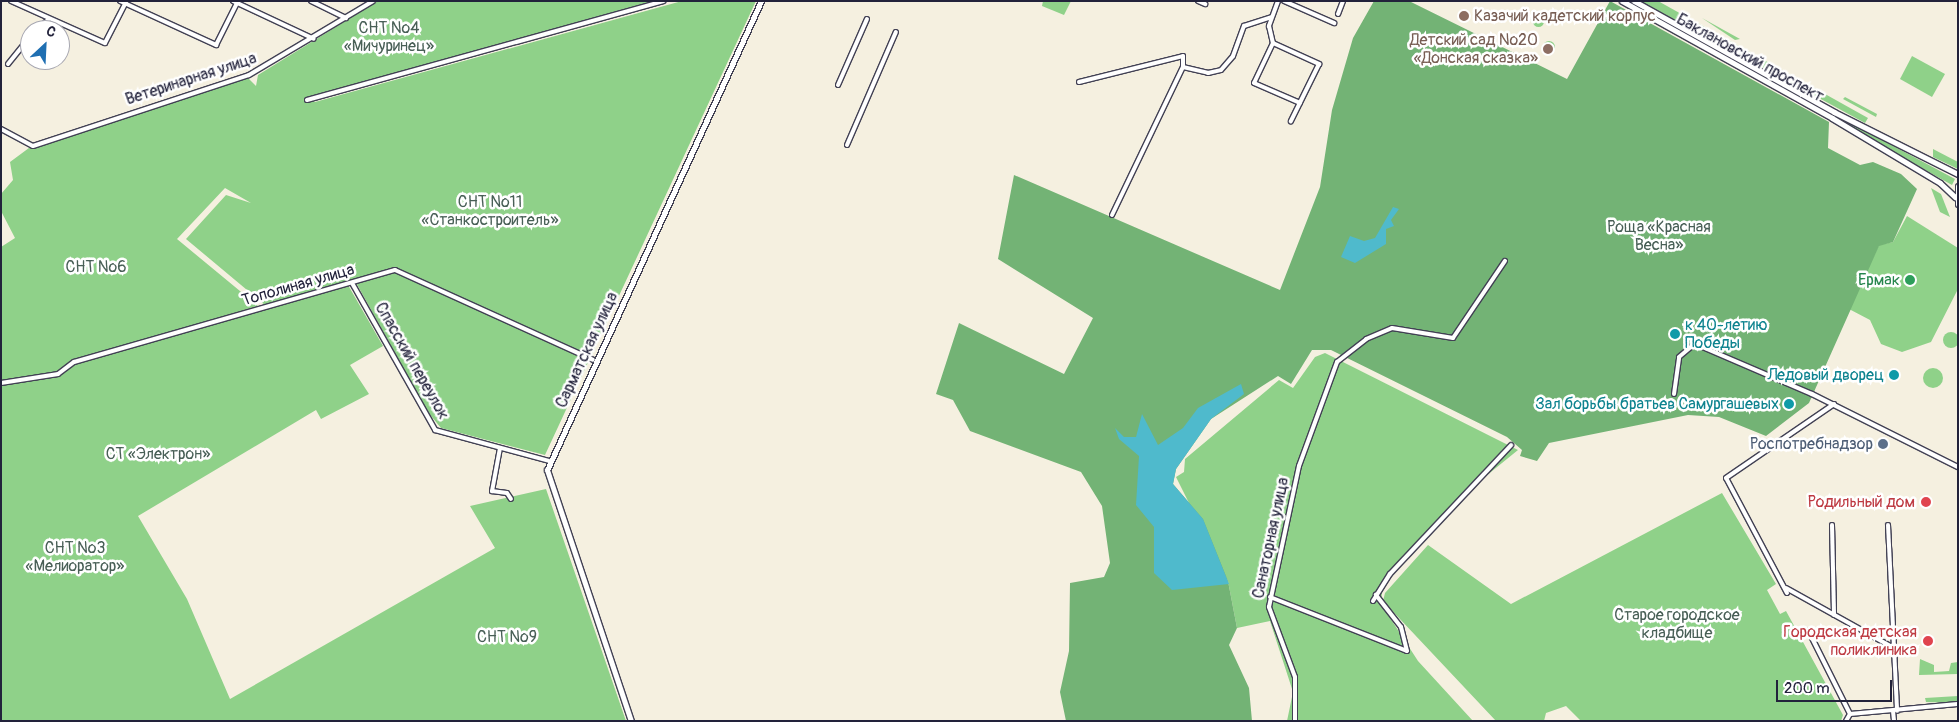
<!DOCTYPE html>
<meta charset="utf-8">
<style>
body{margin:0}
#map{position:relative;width:1959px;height:722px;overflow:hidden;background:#f5f0e0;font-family:Pangolin,sans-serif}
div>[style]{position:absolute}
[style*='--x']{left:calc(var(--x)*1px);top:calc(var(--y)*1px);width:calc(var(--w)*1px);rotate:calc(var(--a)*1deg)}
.green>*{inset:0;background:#8fd189}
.round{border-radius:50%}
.forest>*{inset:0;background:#73b375}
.water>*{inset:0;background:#4fbacc}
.roads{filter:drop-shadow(1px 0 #424154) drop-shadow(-1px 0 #424154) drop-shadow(0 1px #424154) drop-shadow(0 -1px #424154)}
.minor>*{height:4px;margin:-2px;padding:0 2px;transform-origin:2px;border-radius:2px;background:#fff}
.major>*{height:5px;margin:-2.5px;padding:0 2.5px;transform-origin:2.5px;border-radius:2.5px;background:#fff}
.dots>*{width:14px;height:14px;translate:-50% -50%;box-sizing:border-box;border:2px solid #fff;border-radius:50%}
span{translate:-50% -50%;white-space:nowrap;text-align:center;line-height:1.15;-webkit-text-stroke:5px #fff;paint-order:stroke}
.education-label{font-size:16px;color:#785e54}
.left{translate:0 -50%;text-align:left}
.right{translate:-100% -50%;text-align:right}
.park-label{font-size:16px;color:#485f56}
.street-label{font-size:16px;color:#22223b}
.leisure-label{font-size:16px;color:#27864d}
.culture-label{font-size:16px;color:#0d838f}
.service-label{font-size:16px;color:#4e5e75}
.health-label{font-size:16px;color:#be3a42}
.frame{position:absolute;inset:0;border:2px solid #22223b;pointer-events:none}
.north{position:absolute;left:20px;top:20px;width:50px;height:50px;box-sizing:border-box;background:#fff;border:1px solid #a7a7b1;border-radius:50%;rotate:25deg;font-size:14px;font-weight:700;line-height:20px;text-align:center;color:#22223b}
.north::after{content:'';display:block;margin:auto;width:18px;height:22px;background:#1f6fb2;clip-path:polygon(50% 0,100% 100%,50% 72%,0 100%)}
.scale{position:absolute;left:1776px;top:680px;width:116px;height:22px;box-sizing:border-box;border:2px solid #22223b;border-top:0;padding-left:6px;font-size:15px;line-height:18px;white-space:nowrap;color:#22223b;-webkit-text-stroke:4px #fff;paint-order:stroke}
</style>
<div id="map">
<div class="green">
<div style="clip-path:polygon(378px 1px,653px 1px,307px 98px,315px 102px,682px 1px,756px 1px,545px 455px,441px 428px,427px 411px,354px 279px,265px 305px,186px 239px,226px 195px,251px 203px,225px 188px,177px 239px,258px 306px,107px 353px,348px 285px,383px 346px,350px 365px,369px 394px,321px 419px,316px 410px,138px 516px,187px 599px,230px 699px,495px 548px,470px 506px,546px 489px,626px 721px,1px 721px,1px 247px,15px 238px,1px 211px,1px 194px,13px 180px,10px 162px,33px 145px,128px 112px,248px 78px,256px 86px,258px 75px)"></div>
<div style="clip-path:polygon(1043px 1px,1071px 1px,1064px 15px,1042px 6px)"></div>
<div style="clip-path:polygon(1626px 1px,1837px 116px,1836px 118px)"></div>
<div style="clip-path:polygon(1640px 1px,1658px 1px,1868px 118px,1865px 123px)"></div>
<div class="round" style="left:1532.5px;top:15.5px;width:11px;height:11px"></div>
<div style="clip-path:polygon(1702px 18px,1740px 39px,1735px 40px)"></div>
<div class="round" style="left:1543px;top:41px;width:12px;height:12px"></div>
<div style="clip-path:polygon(1912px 56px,1945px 74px,1932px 97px,1900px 79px)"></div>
<div style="clip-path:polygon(1845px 97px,1877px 114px,1876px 117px,1843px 99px)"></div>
<div style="clip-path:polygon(1843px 119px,1955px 179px,1952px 185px,1843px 124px)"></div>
<div style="clip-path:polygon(1933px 149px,1958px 162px,1958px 169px,1933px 157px)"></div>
<div style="clip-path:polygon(1931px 188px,1941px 194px,1950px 217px,1940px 212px)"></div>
<div style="clip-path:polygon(1907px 216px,1958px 248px,1958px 289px,1931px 342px,1902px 352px,1881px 344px,1870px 320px,1849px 309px,1879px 245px,1893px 242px)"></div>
<div class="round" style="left:1943px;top:332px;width:16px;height:16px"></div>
<div style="clip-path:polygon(1325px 353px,1518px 450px,1470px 489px,1383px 582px,1381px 604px,1418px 661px,1473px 721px,1287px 721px,1293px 692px,1270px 621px,1237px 628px,1228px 581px,1176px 477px,1184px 472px,1185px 459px,1279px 380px,1293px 388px,1315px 357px)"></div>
<div class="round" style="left:1923px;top:368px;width:20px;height:20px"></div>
<div style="clip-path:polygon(1722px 493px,1776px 584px,1767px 590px,1780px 614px,1786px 611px,1843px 715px,1841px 721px,1581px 721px,1566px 706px,1546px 713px,1544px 721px,1496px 721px,1383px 601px,1385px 593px,1428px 545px,1511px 604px)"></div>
<div style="clip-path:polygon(1920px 659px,1934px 665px,1934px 672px,1949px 671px,1951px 663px,1958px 662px,1958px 674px,1919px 675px)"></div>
<div style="clip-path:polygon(1958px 696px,1958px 703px,1926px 702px,1925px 698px)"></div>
</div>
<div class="forest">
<div style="clip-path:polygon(1374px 1px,1409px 1px,1567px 79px,1610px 1px,1829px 122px,1828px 148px,1860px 165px,1873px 162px,1901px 174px,1917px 189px,1893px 242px,1879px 246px,1809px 403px,1766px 436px,1719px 417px,1688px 415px,1549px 443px,1537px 461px,1520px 456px,1522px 450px,1507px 437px,1331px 350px,1312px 350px,1291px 384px,1278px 376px,1211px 419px,1176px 469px,1173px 484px,1203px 519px,1228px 581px,1237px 628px,1229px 645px,1249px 688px,1252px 721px,1066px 721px,1060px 692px,1069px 651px,1070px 583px,1104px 577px,1110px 563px,1102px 506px,1081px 472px,970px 431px,953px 400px,936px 394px,959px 323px,1064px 374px,1093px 318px,998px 259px,1014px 175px,1280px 290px,1320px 187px,1332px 110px,1353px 38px)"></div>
</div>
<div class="water">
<div style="clip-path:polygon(1393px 207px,1399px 209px,1391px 220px,1394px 226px,1386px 229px,1386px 244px,1355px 263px,1341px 257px,1350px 236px,1364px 241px,1375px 238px)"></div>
<div style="clip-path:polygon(1241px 384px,1244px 394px,1211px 419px,1176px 469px,1173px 484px,1203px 519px,1229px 584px,1172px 590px,1154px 573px,1154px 527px,1136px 505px,1139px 456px,1119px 439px,1115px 428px,1124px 437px,1136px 437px,1142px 414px,1158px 445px,1183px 428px,1198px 408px)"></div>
</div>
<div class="roads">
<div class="minor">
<div style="--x:11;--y:1;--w:103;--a:24.1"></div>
<div style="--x:105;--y:43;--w:46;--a:-62.9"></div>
<div style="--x:120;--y:1;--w:106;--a:24.6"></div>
<div style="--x:216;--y:45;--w:49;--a:-63.4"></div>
<div style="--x:233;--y:1;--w:89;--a:25.1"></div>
<div style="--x:311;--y:1;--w:39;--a:26"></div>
<div style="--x:1198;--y:1;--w:8;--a:23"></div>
<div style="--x:1278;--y:1;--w:27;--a:110"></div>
<div style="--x:1269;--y:26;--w:17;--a:77"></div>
<div style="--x:1273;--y:43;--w:44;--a:115.4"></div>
<div style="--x:1254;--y:83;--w:50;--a:23.5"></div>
<div style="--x:1284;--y:1;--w:55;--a:23.7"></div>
<div style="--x:1338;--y:14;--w:14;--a:-69"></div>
<div style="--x:37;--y:30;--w:16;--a:-43"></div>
<div style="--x:1273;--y:43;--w:51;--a:24.5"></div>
<div style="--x:1319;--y:64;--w:64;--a:116.2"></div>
<div style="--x:8;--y:64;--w:35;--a:-51"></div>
<div style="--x:1079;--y:82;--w:107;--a:-14"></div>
<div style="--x:1183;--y:56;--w:11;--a:90"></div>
<div style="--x:838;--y:85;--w:72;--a:-66.3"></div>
<div style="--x:307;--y:100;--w:370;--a:-15.5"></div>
<div style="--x:1;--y:129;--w:36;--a:28"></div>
<div style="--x:33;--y:146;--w:227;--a:-18.2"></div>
<div style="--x:249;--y:75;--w:144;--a:-30.8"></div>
<div style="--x:847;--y:145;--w:123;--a:-66.6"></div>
<div style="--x:1112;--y:215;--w:164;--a:-64.4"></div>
<div style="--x:1183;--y:67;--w:26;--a:13"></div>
<div style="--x:1208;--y:73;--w:13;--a:-13"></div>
<div style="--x:1221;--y:70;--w:18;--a:-49"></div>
<div style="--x:1233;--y:56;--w:32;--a:-70"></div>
<div style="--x:1244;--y:26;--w:28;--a:-18"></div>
<div style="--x:352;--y:283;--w:169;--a:60.5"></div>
<div style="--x:435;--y:430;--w:118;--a:15.2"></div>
<div style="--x:1;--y:383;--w:58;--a:-9"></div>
<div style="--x:58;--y:374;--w:20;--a:-37"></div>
<div style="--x:74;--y:362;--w:334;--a:-16"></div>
<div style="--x:395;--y:270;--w:217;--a:24.4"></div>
<div style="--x:1674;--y:394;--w:37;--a:-82"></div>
<div style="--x:1679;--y:357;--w:17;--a:-40"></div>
<div style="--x:1692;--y:346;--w:8;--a:0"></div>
<div style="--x:1700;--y:346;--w:122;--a:23.2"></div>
<div style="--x:1812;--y:394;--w:163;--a:26.6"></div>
<div style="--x:500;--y:448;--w:44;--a:100.5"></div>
<div style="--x:492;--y:491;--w:15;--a:8"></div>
<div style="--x:507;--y:493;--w:7;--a:56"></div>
<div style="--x:1832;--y:525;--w:90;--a:88.7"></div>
<div style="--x:1888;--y:525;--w:186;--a:87.2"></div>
<div style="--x:1786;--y:588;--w:124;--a:29.1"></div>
<div style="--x:1787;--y:593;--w:130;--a:-117.9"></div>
<div style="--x:1726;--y:478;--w:131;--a:-34.4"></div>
<div style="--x:1270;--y:597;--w:147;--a:21.5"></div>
<div style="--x:1407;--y:651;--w:25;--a:-104"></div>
<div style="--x:1401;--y:627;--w:41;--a:-128"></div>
<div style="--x:1373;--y:601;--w:32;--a:-58"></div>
<div style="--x:1390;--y:574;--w:177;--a:-46.8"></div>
<div style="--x:1808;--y:630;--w:94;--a:63.4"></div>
<div style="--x:1893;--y:711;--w:10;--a:84"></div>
<div style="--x:1850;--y:714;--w:108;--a:-5.3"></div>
<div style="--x:1295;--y:721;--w:44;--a:-90"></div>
<div style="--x:1295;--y:677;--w:75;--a:-110.4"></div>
<div style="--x:1269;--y:607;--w:144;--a:-78"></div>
<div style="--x:1299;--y:466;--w:111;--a:-69.9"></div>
<div style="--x:1337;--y:362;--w:37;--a:-38"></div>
<div style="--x:1366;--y:339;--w:28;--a:-23"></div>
<div style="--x:1392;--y:328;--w:62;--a:9.3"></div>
<div style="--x:1453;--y:338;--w:93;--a:-56"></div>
<div style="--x:1846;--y:721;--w:8;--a:-60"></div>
</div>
<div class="major">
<div style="--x:1622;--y:1;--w:240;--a:29.1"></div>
<div style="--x:1832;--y:118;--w:126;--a:31"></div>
<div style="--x:1940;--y:183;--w:21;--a:43"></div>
<div style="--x:1634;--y:1;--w:229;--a:29"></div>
<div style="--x:1834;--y:112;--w:139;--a:26.6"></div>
<div style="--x:1958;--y:186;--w:18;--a:90"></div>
<div style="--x:631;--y:721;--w:265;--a:-108.5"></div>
<div style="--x:547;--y:470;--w:516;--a:-65.47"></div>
</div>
</div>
<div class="dots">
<div style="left:1464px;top:16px;background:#8d6e63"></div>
<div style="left:1548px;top:49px;background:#8d6e63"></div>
<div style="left:1910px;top:280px;background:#2e9e5b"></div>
<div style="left:1675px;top:334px;background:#0f9aa8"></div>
<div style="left:1894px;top:375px;background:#0f9aa8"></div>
<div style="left:1789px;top:404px;background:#0f9aa8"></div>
<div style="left:1883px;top:444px;background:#5c6f8a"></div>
<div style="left:1926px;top:502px;background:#e0444e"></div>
<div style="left:1928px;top:641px;background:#e0444e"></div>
</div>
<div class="education-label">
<span class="left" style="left:1474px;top:16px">Казачий кадетский корпус</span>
<span class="right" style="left:1538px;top:49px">Детский сад №20<br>«Донская сказка»</span>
</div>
<div class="park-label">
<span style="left:389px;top:37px">СНТ №4<br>«Мичуринец»</span>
<span style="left:490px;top:211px">СНТ №11<br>«Станкостроитель»</span>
<span style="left:1659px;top:236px">Роща «Красная<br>Весна»</span>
<span style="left:96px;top:267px">СНТ №6</span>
<span style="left:158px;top:454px">СТ «Электрон»</span>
<span style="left:75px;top:557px">СНТ №3<br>«Мелиоратор»</span>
<span style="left:1677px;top:624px">Старое городское<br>кладбище</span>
<span style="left:507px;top:637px">СНТ №9</span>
</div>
<div class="street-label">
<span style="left:1750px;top:58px;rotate:29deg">Баклановский проспект</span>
<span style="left:191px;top:79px;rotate:-18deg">Ветеринарная улица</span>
<span style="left:298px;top:285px;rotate:-16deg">Тополиная улица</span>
<span style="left:587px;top:350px;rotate:-65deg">Сарматская улица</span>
<span style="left:412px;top:361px;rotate:60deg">Спасский переулок</span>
<span style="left:1271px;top:538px;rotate:-78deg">Санаторная улица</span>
</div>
<div class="leisure-label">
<span class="right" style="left:1900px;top:280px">Ермак</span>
</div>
<div class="culture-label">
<span class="left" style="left:1685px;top:334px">к 40-летию<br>Победы</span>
<span class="right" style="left:1884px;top:375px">Ледовый дворец</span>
<span class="right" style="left:1779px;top:404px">Зал борьбы братьев Самургашевых</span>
</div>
<div class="service-label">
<span class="right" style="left:1873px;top:444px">Роспотребнадзор</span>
</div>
<div class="health-label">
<span class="right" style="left:1915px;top:502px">Родильный дом</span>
<span class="right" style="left:1917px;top:641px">Городская детская<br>поликлиника</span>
</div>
<div class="frame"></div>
<div class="north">С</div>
<div class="scale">200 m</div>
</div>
